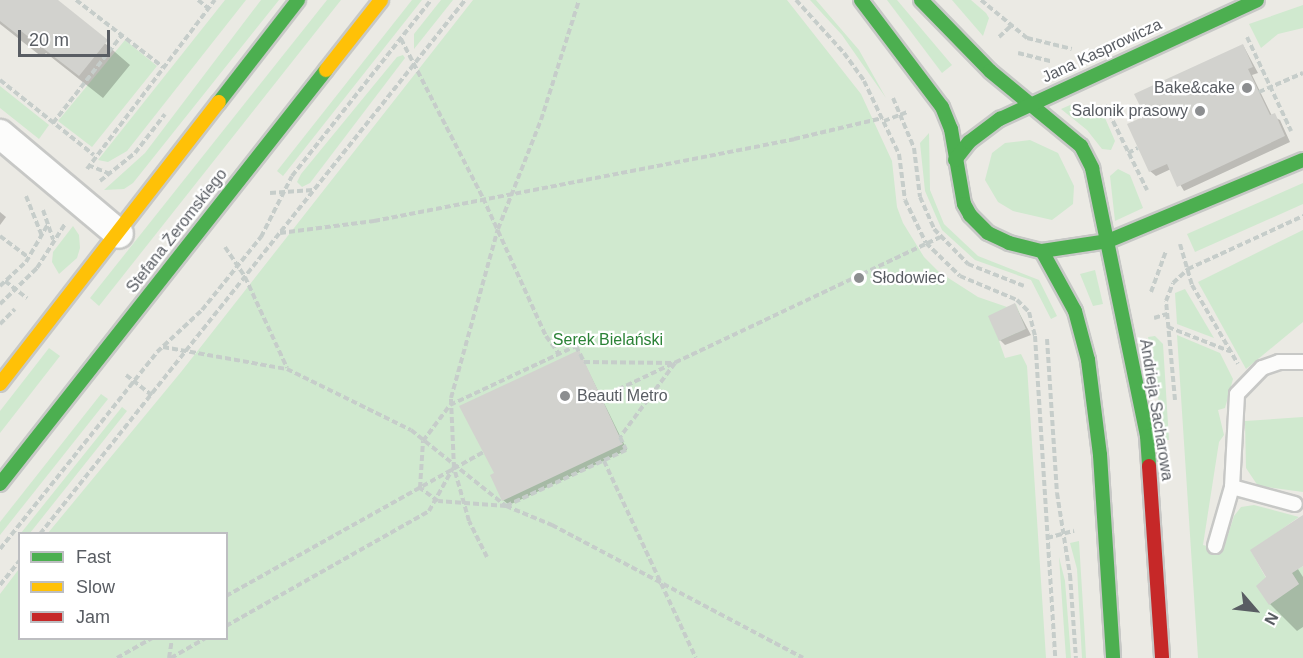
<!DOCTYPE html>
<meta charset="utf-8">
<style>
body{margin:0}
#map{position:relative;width:1303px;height:658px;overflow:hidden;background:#ebeae4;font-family:Arial,sans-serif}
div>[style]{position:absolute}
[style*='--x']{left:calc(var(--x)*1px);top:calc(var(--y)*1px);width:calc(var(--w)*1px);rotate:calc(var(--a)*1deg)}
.green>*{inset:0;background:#d0e9cf}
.shadow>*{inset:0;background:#0003}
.building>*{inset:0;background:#d2d2ce}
.path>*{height:4px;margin-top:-2px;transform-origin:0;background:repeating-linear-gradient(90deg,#c6cdca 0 6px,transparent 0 9px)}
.roads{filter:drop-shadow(2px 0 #c7c8c6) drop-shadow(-2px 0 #c7c8c6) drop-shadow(0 2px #c7c8c6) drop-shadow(0 -2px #c7c8c6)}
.lane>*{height:14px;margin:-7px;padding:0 7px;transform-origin:7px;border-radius:7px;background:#fcfcfb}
.street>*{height:28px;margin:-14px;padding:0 14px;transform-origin:14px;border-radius:14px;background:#fcfcfb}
.fast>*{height:14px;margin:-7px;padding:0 7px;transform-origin:7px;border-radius:7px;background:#4caf50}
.slow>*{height:14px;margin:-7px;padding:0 7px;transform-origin:7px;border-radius:7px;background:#ffc107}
.jam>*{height:14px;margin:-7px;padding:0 7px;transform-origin:7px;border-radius:7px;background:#c62828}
.dots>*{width:16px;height:16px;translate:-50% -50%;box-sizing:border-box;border:3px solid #fff;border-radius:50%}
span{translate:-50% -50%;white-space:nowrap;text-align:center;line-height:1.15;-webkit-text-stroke:4.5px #fff;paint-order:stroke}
.street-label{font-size:16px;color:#595d63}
.poi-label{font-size:16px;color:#595d63}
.right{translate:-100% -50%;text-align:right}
.left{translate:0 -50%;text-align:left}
.park-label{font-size:16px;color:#2b8236}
.legend{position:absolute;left:18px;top:532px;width:210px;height:108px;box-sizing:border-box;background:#fff;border:2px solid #bdbec1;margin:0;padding:8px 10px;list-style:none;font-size:18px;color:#595d63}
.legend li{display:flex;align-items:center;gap:12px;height:30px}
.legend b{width:30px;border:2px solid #bdbec1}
.north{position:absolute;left:1225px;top:580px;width:60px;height:60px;-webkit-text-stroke:4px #fff;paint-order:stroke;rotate:118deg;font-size:16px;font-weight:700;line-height:24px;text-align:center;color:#595d63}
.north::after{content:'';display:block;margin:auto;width:21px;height:27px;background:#595d63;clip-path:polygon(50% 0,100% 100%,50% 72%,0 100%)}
.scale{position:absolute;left:18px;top:30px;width:92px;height:27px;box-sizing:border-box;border:3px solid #595d63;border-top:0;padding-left:8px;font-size:18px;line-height:21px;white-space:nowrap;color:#595d63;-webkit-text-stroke:4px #fff;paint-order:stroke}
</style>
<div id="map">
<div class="green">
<div style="clip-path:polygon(225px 0,246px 0,127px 151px,108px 162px,98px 160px)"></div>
<div style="clip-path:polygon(261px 0,279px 0,133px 183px,124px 189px,104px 190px,145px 153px)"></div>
<div style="clip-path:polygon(327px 0,341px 0,99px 306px,90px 298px)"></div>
<div style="clip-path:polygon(412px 0,422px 0,283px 176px,277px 171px)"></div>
<div style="clip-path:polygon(441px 0,453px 0,414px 49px,414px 34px)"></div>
<div style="clip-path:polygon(473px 0,787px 0,861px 94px,892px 161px,897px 207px,903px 223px,924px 257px,939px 272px,978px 297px,1007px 307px,1016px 304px,1026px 329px,999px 341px,1005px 358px,1021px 354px,1027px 366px,1046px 658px,0 658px,0 594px,19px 569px,20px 638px,226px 638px,226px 534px,48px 533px,181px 372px)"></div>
<div style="clip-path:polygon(810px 0,816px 0,859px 50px,886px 98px,842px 35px)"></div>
<div style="clip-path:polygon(887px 0,897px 0,952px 65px,942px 73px)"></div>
<div style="clip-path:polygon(952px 0,971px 0,986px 13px,989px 18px,983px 36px)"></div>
<div style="clip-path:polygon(1303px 5px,1303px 28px,1278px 34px,1261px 48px,1249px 24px)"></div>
<div style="clip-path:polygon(125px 40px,157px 66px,92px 147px,58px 121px)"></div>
<div style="clip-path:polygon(403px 55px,405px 58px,310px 183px,302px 187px,297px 182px,301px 174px,397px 57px)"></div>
<div style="clip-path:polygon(0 86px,49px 125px,39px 139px,0 108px)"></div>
<div style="clip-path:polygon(1077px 102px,1105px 118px,1115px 141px,1111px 150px,1102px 149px,1087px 130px,1061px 109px)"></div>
<div style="clip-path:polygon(929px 133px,930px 190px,944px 224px,978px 256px,1039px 280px,1057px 316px,1051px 319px,1031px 280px,975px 260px,942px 230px,925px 191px,920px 143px)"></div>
<div style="clip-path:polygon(1030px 140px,1058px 153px,1074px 186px,1073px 204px,1052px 220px,1013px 211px,998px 202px,985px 180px,992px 153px,1005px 143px)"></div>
<div style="clip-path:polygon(1118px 169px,1130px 175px,1143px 208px,1115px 221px,1110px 176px)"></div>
<div style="clip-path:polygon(1303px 183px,1303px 204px,1195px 252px,1187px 234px)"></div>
<div style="clip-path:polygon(73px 226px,79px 235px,80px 248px,77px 258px,59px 274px,52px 262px,53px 252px)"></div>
<div style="clip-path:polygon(1303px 230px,1303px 322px,1246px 369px,1198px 282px)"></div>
<div style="clip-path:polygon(1095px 270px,1103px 304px,1093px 306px,1080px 274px)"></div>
<div style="clip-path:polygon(1185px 289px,1214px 338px,1177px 324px,1175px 293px)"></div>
<div style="clip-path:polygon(1177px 335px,1220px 353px,1233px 379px,1225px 408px,1218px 410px,1224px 435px,1219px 442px,1203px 545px,1223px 550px,1234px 516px,1241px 507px,1254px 505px,1299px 517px,1251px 551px,1266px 578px,1269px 604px,1299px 584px,1292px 573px,1303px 566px,1303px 658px,1198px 658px)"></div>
<div style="clip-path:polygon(1155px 336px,1163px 344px,1169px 440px,1165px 440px,1148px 337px)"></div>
<div style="clip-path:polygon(49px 348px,60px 356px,0 433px,0 411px)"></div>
<div style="clip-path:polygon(101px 394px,108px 399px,0 535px,0 522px)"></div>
<div style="clip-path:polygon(122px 407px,127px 411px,30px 533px,21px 533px)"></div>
<div style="clip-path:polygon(1303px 417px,1303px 492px,1258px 486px,1246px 468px,1245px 421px)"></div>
<div style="clip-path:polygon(1079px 541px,1085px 639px,1086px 658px,1082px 658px,1077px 569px,1070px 543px)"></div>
<div style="clip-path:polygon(1059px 557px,1065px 581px,1071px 658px,1066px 658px)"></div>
</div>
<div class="shadow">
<div style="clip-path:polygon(0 0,55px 0,130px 65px,103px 98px,46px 53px,42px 57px,0 24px)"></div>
<div style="clip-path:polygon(1243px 45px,1258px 73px,1252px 75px,1272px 116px,1280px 120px,1290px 142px,1184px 191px,1171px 169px,1156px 176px,1150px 171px,1147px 117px)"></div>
<div style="clip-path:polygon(0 212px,6px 217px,0 225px)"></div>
<div style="clip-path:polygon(1015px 305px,1031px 335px,1005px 345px,1000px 340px)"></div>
<div style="clip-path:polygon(579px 352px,627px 450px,509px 505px,503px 500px,496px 474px)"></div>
<div style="clip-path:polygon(1296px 566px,1303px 577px,1303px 627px,1297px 631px,1270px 604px)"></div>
</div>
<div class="building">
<div style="clip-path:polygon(0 0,58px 0,108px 40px,79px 76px,21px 31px,18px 35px,0 21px)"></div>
<div style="clip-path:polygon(1243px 44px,1253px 67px,1248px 69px,1270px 115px,1275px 113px,1285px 136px,1177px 187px,1167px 164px,1149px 172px,1127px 124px,1145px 116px,1134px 94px)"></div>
<div style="clip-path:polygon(1015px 303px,1026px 329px,999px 341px,988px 316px)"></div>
<div style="clip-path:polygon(579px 350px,623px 444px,502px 501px,490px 475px,494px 473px,459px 406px)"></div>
<div style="clip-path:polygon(1303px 515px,1303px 566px,1292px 573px,1299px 584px,1269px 605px,1256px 586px,1266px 577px,1250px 550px)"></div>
</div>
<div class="path">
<div style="--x:76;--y:0;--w:110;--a:37.6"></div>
<div style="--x:198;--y:0;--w:14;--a:39"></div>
<div style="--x:796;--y:0;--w:72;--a:47.8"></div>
<div style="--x:844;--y:53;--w:34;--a:54"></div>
<div style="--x:864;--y:81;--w:81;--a:64.4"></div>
<div style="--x:899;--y:154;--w:46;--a:82.6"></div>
<div style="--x:905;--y:200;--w:48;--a:64"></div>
<div style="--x:926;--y:243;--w:47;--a:44.1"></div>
<div style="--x:960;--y:276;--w:62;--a:22.8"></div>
<div style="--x:1017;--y:300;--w:17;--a:45"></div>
<div style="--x:1029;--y:312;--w:25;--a:76"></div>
<div style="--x:1035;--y:336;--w:323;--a:86.4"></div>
<div style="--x:981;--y:0;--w:60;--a:39.6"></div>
<div style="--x:1027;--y:38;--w:46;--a:13.7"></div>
<div style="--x:999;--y:37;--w:18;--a:-43"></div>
<div style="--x:1247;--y:37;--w:104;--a:64.9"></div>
<div style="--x:401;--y:39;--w:179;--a:62.7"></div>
<div style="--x:483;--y:198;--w:152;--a:65.5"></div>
<div style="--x:546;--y:336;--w:22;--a:54"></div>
<div style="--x:1018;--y:53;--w:34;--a:14"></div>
<div style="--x:0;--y:80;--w:120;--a:38.6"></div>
<div style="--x:1259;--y:92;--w:48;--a:-23.4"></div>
<div style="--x:893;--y:98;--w:54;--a:67.2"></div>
<div style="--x:914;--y:148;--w:49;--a:83"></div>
<div style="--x:920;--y:197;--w:35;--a:66"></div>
<div style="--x:934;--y:229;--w:49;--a:45.8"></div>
<div style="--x:968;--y:264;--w:60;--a:21.4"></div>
<div style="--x:1105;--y:105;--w:95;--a:63.7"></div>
<div style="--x:884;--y:121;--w:26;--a:-21"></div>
<div style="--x:53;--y:123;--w:112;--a:-51.9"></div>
<div style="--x:1128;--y:153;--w:11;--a:-27"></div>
<div style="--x:88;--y:165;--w:22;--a:22"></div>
<div style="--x:87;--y:169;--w:212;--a:-52.9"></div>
<div style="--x:100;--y:181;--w:45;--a:-38.7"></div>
<div style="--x:135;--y:153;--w:49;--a:-52.4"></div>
<div style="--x:270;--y:193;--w:43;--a:-4"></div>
<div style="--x:26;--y:196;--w:43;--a:68.2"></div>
<div style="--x:43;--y:210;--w:31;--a:71"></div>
<div style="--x:280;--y:233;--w:95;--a:-7.3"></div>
<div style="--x:374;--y:221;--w:428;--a:-11"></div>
<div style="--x:794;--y:139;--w:91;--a:-13.3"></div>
<div style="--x:0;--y:236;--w:36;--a:37"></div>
<div style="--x:1180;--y:244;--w:43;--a:73.7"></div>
<div style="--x:1192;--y:285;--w:91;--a:59.8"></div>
<div style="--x:225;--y:247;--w:36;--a:56"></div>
<div style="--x:245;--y:277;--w:100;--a:65.2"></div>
<div style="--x:5;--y:281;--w:28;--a:38"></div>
<div style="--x:0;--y:286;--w:35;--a:-43"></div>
<div style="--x:26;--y:262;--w:44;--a:-59.9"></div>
<div style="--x:1151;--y:292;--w:44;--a:-69.9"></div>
<div style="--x:0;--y:304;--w:52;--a:-44.2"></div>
<div style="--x:37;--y:268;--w:52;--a:-57.5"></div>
<div style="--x:1154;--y:318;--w:14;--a:-17"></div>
<div style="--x:0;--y:324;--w:21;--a:-45"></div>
<div style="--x:1168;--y:327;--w:66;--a:21.5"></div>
<div style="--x:1047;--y:339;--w:154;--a:86.3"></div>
<div style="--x:1057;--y:493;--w:83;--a:81"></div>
<div style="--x:1070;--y:575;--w:83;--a:85.9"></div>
<div style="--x:576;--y:346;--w:18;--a:63"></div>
<div style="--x:584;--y:362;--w:91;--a:0.6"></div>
<div style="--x:675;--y:363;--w:92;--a:126.6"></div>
<div style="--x:620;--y:437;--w:14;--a:65"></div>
<div style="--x:626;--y:450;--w:132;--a:155"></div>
<div style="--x:506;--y:506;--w:68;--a:-175.8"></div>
<div style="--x:438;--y:501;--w:22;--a:-144"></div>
<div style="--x:420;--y:488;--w:47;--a:-86.3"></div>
<div style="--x:423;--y:441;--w:45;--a:-53.1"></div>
<div style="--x:450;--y:405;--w:139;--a:-25.1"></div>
<div style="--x:163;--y:347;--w:126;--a:10.1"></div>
<div style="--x:287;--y:369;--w:138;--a:26.2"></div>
<div style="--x:411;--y:430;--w:122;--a:38.7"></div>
<div style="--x:506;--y:506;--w:50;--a:22.4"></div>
<div style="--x:552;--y:525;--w:284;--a:27.9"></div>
<div style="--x:126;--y:375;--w:33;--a:38"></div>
<div style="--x:602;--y:397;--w:374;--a:-25.3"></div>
<div style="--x:1175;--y:400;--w:99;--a:-95.2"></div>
<div style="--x:1166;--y:301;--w:19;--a:-69"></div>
<div style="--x:1173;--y:283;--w:21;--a:-43"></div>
<div style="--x:1188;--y:269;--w:127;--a:-24.7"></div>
<div style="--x:604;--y:461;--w:217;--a:65"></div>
<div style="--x:40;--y:534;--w:682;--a:-51.48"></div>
<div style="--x:1047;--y:538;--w:28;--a:-15"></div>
<div style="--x:0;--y:549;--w:252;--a:-51.4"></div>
<div style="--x:157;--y:352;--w:62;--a:-43"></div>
<div style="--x:202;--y:310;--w:94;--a:-51.1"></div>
<div style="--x:261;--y:237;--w:68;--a:-63.1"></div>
<div style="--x:292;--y:176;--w:224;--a:-51.7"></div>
<div style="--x:487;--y:557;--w:40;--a:-116.6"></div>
<div style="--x:469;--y:521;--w:55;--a:-105.8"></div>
<div style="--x:454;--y:468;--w:70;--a:-92.5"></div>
<div style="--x:451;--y:398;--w:175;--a:-74.5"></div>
<div style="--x:498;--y:229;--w:117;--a:-68.5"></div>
<div style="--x:541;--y:120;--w:126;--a:-72.4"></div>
<div style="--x:0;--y:585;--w:32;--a:-51"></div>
<div style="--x:226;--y:596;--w:295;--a:-29.2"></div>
<div style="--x:226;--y:626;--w:233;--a:-29.5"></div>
<div style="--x:429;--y:511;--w:49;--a:-60.8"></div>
<div style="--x:117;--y:658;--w:40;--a:-29.7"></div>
<div style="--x:169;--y:658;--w:20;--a:-81"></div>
<div style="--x:171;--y:658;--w:39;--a:-30"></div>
</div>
<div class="roads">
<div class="lane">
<div style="--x:1232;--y:487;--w:65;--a:15.1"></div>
<div style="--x:1215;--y:546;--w:61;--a:-73.9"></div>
<div style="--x:1232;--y:487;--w:93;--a:-86.9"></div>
<div style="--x:1237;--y:394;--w:36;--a:-46"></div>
<div style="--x:1262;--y:368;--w:18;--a:-19"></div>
<div style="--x:1279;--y:362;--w:24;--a:0"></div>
</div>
<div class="street">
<div style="--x:0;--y:134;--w:155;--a:40"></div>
</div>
<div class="fast">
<div style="--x:861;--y:0;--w:134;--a:52.9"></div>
<div style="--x:942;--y:107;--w:24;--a:68"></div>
<div style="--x:951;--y:129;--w:76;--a:80.2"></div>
<div style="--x:964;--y:204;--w:13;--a:61"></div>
<div style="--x:970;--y:215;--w:25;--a:45"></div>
<div style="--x:988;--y:233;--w:23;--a:25"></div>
<div style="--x:1009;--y:243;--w:34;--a:14"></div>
<div style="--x:1042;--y:251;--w:67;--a:-8.6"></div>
<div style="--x:1108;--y:241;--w:211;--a:-22.6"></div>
<div style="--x:921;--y:0;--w:99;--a:45.8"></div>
<div style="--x:990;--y:71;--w:118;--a:39.5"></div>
<div style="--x:1081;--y:146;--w:25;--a:63"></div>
<div style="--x:1092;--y:168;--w:274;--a:78.4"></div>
<div style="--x:1147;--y:436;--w:30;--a:86"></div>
<div style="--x:219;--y:102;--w:129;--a:-52.2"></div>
<div style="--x:955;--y:160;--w:23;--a:-52"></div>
<div style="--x:969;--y:142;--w:39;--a:-37"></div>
<div style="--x:1000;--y:119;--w:283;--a:-24.8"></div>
<div style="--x:1042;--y:251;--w:68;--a:61.2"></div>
<div style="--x:1075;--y:311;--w:51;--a:75.1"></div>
<div style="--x:1088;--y:360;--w:96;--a:82.8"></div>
<div style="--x:1100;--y:455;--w:203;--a:86.3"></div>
<div style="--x:0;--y:484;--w:527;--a:-51.78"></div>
</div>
<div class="slow">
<div style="--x:326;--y:70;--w:89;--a:-51.8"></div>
<div style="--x:0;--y:384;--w:357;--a:-52.2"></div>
</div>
<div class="jam">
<div style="--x:1149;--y:466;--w:192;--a:86.1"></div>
</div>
</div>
<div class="dots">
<div style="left:1247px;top:88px;background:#8c8e90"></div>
<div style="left:1200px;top:111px;background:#8c8e90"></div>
<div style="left:859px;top:278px;background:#8c8e90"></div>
<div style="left:565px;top:396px;background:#8c8e90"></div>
</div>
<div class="street-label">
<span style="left:1102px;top:51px;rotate:-25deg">Jana Kasprowicza</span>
<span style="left:177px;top:231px;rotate:-52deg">Stefana Żeromskiego</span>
<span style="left:1156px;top:410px;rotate:81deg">Andrieja Sacharowa</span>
</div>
<div class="poi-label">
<span class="right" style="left:1235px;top:88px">Bake&amp;cake</span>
<span class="right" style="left:1188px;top:111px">Salonik prasowy</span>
<span class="left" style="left:872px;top:278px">Słodowiec</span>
<span class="left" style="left:577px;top:396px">Beauti Metro</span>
</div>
<div class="park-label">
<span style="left:608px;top:340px">Serek Bielański</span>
</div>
<ul class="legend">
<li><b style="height:8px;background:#4caf50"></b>Fast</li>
<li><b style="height:8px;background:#ffc107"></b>Slow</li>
<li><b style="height:8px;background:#c62828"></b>Jam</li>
</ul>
<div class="north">N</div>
<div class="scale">20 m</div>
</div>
